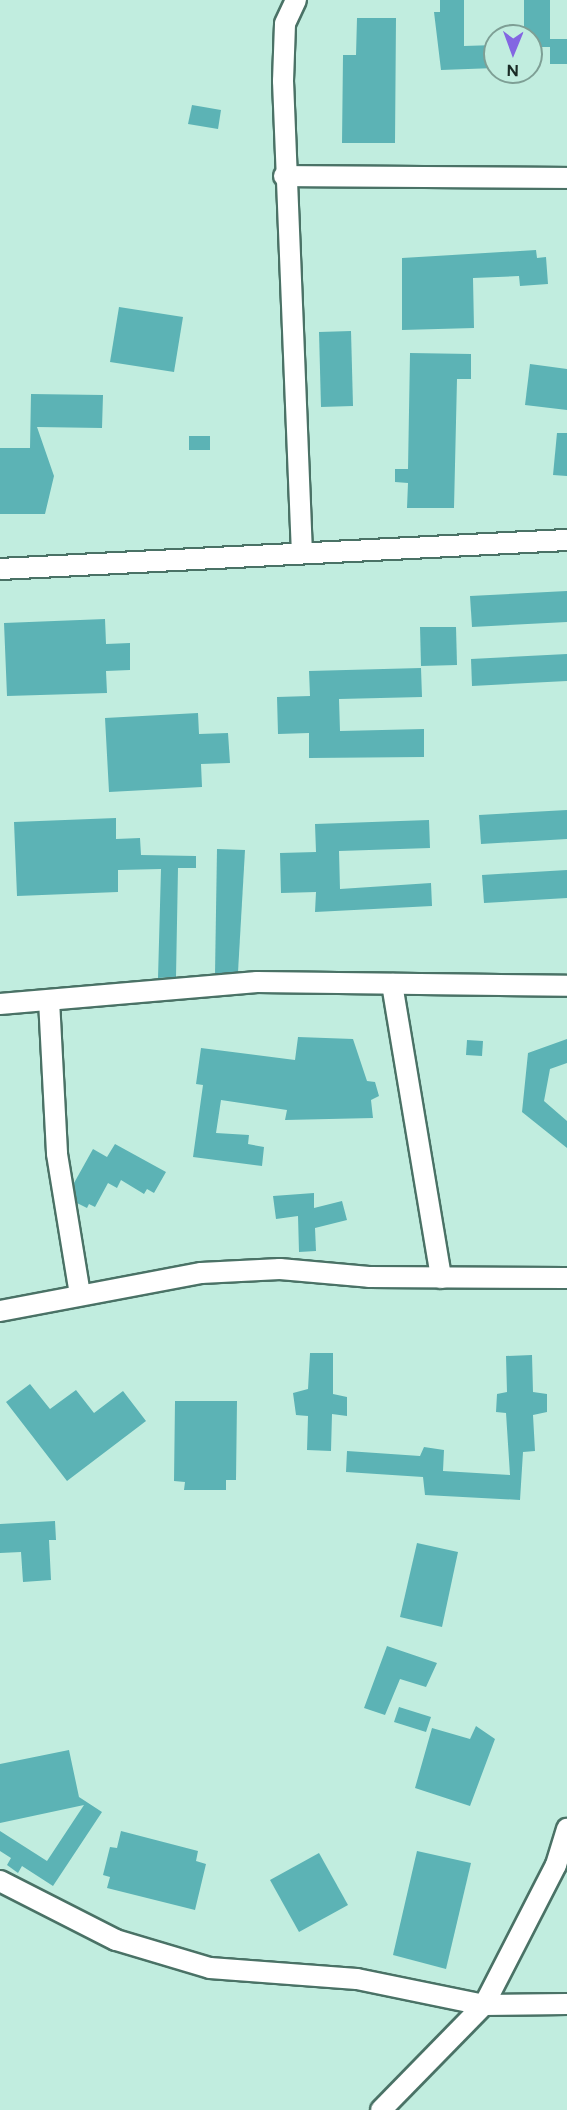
<!DOCTYPE html>
<style>
body{margin:0}
#map{position:relative;width:567px;height:2110px;overflow:hidden;background:#c1eddf;font-family:Figtree,sans-serif}
div>[style]{position:absolute}
[style*='--x']{left:calc(var(--x)*1px);top:calc(var(--y)*1px);width:calc(var(--w)*1px);rotate:calc(var(--a)*1deg)}
.building>*{inset:0;background:#5cb3b5}
.roads{filter:drop-shadow(2px 0 #4a7266) drop-shadow(-2px 0 #4a7266) drop-shadow(0 2px #4a7266) drop-shadow(0 -2px #4a7266)}
.minor>*{height:20px;margin:-10px;padding:0 10px;transform-origin:10px;border-radius:10px;background:#fff}
span{translate:-50% -50%;white-space:nowrap;text-align:center;line-height:1.15;-webkit-text-stroke:4.5px #c1eddf;paint-order:stroke}
.north{position:absolute;left:483px;top:24px;width:60px;height:60px;box-sizing:border-box;background:#c1eddf;border:2px solid #7e9f95;border-radius:50%;rotate:181deg;font-size:16px;font-weight:700;line-height:24px;text-align:center;color:#1a2b26}
.north::after{content:'';display:block;margin:auto;width:21px;height:27px;background:#8366e2;clip-path:polygon(50% 0,100% 100%,50% 72%,0 100%)}
</style>
<div id="map">
<div class="building">
<div style="clip-path:polygon(440px 0,464px 0,464px 46px,495px 45px,495px 68px,441px 70px,434px 12px,440px 12px)"></div>
<div style="clip-path:polygon(524px 0,550px 0,550px 47px,531px 47px,531px 36px,524px 36px)"></div>
<div style="clip-path:polygon(357px 18px,396px 18px,395px 143px,342px 143px,343px 55px,356px 55px)"></div>
<div style="clip-path:polygon(550px 39px,567px 39px,567px 64px,550px 64px)"></div>
<div style="clip-path:polygon(192px 105px,221px 110px,218px 129px,188px 124px)"></div>
<div style="clip-path:polygon(536px 250px,537px 258px,546px 257px,548px 284px,520px 286px,519px 276px,473px 278px,474px 328px,402px 330px,402px 258px)"></div>
<div style="clip-path:polygon(119px 307px,183px 317px,174px 372px,110px 362px)"></div>
<div style="clip-path:polygon(351px 331px,353px 406px,321px 407px,319px 332px)"></div>
<div style="clip-path:polygon(410px 353px,471px 354px,471px 379px,457px 379px,454px 508px,407px 508px,408px 483px,395px 482px,395px 469px,408px 469px)"></div>
<div style="clip-path:polygon(530px 364px,567px 369px,567px 410px,525px 405px)"></div>
<div style="clip-path:polygon(31px 394px,103px 395px,102px 428px,37px 427px,54px 476px,45px 514px,0 514px,0 448px,30px 448px)"></div>
<div style="clip-path:polygon(557px 433px,567px 433px,567px 476px,553px 475px)"></div>
<div style="clip-path:polygon(189px 436px,210px 436px,210px 450px,189px 450px)"></div>
<div style="clip-path:polygon(567px 591px,567px 622px,472px 627px,470px 596px)"></div>
<div style="clip-path:polygon(105px 619px,106px 644px,130px 643px,130px 670px,106px 671px,107px 693px,7px 696px,4px 623px)"></div>
<div style="clip-path:polygon(420px 627px,456px 627px,457px 665px,421px 666px)"></div>
<div style="clip-path:polygon(567px 654px,567px 681px,472px 686px,471px 659px)"></div>
<div style="clip-path:polygon(421px 668px,422px 697px,339px 699px,340px 731px,424px 729px,424px 757px,309px 758px,309px 733px,278px 734px,277px 697px,310px 696px,309px 671px)"></div>
<div style="clip-path:polygon(198px 713px,199px 734px,228px 733px,230px 763px,201px 764px,202px 787px,109px 792px,105px 718px)"></div>
<div style="clip-path:polygon(567px 810px,567px 839px,481px 844px,479px 815px)"></div>
<div style="clip-path:polygon(116px 818px,116px 839px,140px 838px,141px 855px,196px 856px,196px 868px,178px 868px,176px 977px,158px 978px,161px 869px,118px 870px,118px 892px,17px 896px,14px 822px)"></div>
<div style="clip-path:polygon(429px 820px,430px 848px,339px 851px,340px 889px,431px 883px,432px 906px,315px 912px,316px 892px,281px 893px,280px 853px,316px 852px,315px 824px)"></div>
<div style="clip-path:polygon(217px 849px,245px 850px,238px 972px,215px 974px)"></div>
<div style="clip-path:polygon(567px 870px,567px 898px,484px 903px,482px 875px)"></div>
<div style="clip-path:polygon(298px 1037px,353px 1039px,367px 1081px,375px 1082px,379px 1096px,371px 1100px,373px 1118px,285px 1120px,287px 1110px,221px 1100px,216px 1133px,249px 1135px,248px 1144px,264px 1147px,262px 1166px,193px 1157px,203px 1085px,196px 1084px,201px 1048px,295px 1060px)"></div>
<div style="clip-path:polygon(567px 1039px,567px 1063px,550px 1069px,544px 1101px,567px 1121px,567px 1148px,522px 1112px,528px 1053px)"></div>
<div style="clip-path:polygon(467px 1040px,483px 1041px,482px 1056px,466px 1055px)"></div>
<div style="clip-path:polygon(115px 1144px,166px 1172px,154px 1193px,147px 1189px,144px 1194px,121px 1180px,117px 1188px,108px 1183px,95px 1207px,89px 1204px,87px 1208px,77px 1203px,74px 1183px,93px 1149px,107px 1157px)"></div>
<div style="clip-path:polygon(314px 1193px,314px 1208px,342px 1201px,347px 1220px,315px 1228px,316px 1251px,299px 1252px,298px 1216px,276px 1219px,273px 1196px)"></div>
<div style="clip-path:polygon(310px 1353px,333px 1353px,333px 1394px,347px 1397px,347px 1416px,332px 1414px,331px 1451px,307px 1450px,308px 1416px,296px 1415px,293px 1393px,308px 1389px)"></div>
<div style="clip-path:polygon(532px 1355px,533px 1392px,547px 1394px,547px 1412px,533px 1415px,535px 1451px,523px 1452px,520px 1500px,425px 1495px,423px 1477px,346px 1472px,347px 1451px,420px 1456px,424px 1447px,444px 1450px,443px 1471px,510px 1475px,506px 1413px,496px 1412px,497px 1394px,507px 1392px,506px 1356px)"></div>
<div style="clip-path:polygon(30px 1384px,50px 1409px,76px 1390px,94px 1413px,123px 1391px,146px 1421px,67px 1481px,6px 1402px)"></div>
<div style="clip-path:polygon(175px 1401px,237px 1401px,236px 1480px,226px 1480px,226px 1490px,184px 1490px,185px 1482px,174px 1481px)"></div>
<div style="clip-path:polygon(55px 1521px,56px 1540px,49px 1540px,51px 1580px,23px 1582px,21px 1552px,0 1553px,0 1524px)"></div>
<div style="clip-path:polygon(417px 1543px,458px 1552px,442px 1627px,400px 1617px)"></div>
<div style="clip-path:polygon(387px 1646px,437px 1663px,426px 1687px,400px 1679px,385px 1715px,364px 1708px)"></div>
<div style="clip-path:polygon(399px 1707px,431px 1717px,426px 1732px,394px 1722px)"></div>
<div style="clip-path:polygon(476px 1726px,495px 1739px,470px 1806px,415px 1788px,432px 1728px,470px 1739px)"></div>
<div style="clip-path:polygon(69px 1750px,79px 1797px,102px 1812px,53px 1886px,22px 1866px,18px 1873px,7px 1865px,11px 1858px,0 1851px,0 1831px,47px 1861px,84px 1805px,0 1823px,0 1764px)"></div>
<div style="clip-path:polygon(121px 1831px,198px 1851px,196px 1861px,206px 1864px,195px 1910px,107px 1888px,110px 1877px,103px 1875px,110px 1847px,117px 1848px)"></div>
<div style="clip-path:polygon(417px 1851px,471px 1863px,446px 1969px,393px 1955px)"></div>
<div style="clip-path:polygon(319px 1853px,348px 1905px,299px 1932px,270px 1880px)"></div>
</div>
<div class="roads">
<div class="minor">
<div style="--x:296;--y:0;--w:26;--a:115"></div>
<div style="--x:285;--y:24;--w:57;--a:92"></div>
<div style="--x:283;--y:81;--w:472;--a:87.7"></div>
<div style="--x:284;--y:176;--w:283;--a:0.4"></div>
<div style="--x:0;--y:569;--w:568;--a:-2.93"></div>
<div style="--x:392;--y:984;--w:298;--a:80.5"></div>
<div style="--x:49;--y:1000;--w:154;--a:87"></div>
<div style="--x:57;--y:1154;--w:143;--a:80.7"></div>
<div style="--x:0;--y:1004;--w:258;--a:-4.9"></div>
<div style="--x:257;--y:982;--w:310;--a:0.7"></div>
<div style="--x:0;--y:1311;--w:205;--a:-10.7"></div>
<div style="--x:201;--y:1273;--w:79;--a:-2.9"></div>
<div style="--x:280;--y:1269;--w:89;--a:5.1"></div>
<div style="--x:369;--y:1277;--w:198;--a:0.3"></div>
<div style="--x:0;--y:1881;--w:130;--a:27"></div>
<div style="--x:116;--y:1940;--w:98;--a:16.6"></div>
<div style="--x:210;--y:1968;--w:147;--a:4.3"></div>
<div style="--x:357;--y:1979;--w:130;--a:11.6"></div>
<div style="--x:484;--y:2005;--w:83;--a:-0.7"></div>
<div style="--x:381;--y:2110;--w:147;--a:-45.6"></div>
<div style="--x:484;--y:2005;--w:157;--a:-62.8"></div>
<div style="--x:556;--y:1865;--w:38;--a:-73"></div>
</div>
</div>
<div class="north">N</div>
</div>
